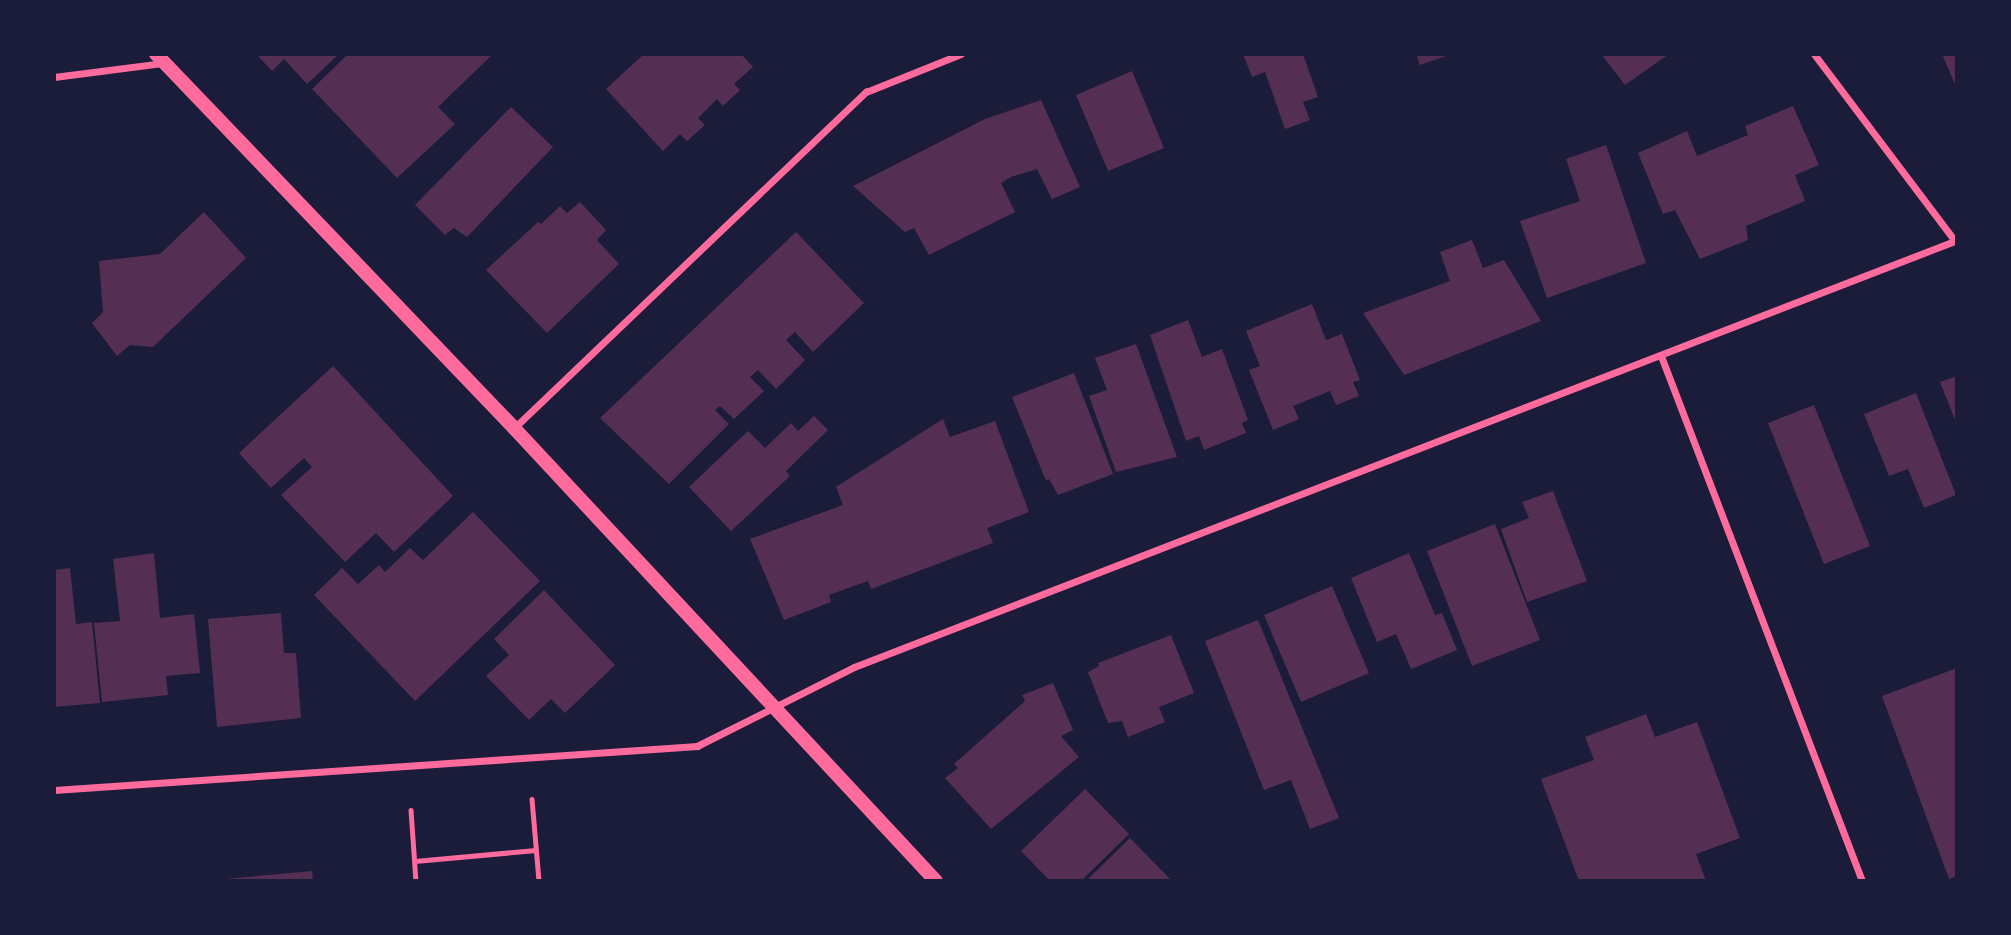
<!DOCTYPE html>
<style>
body{margin:0}
#map{position:relative;width:2011px;height:935px;overflow:hidden;background:#1b1b3a;font-family:"Zilla Slab",serif}
div>[style]{position:absolute}
[style*='--x']{left:calc(var(--x)*1px);top:calc(var(--y)*1px);width:calc(var(--w)*1px);rotate:calc(var(--a)*1deg)}
.building>*{inset:0;background:#542f53}
.path>*{height:4.5px;margin:-2.25px;padding:0 2.25px;transform-origin:2.25px;border-radius:2.25px;background:#ff6b9d}
.minor>*{height:7px;margin:-3.5px;padding:0 3.5px;transform-origin:3.5px;border-radius:3.5px;background:#ff6b9d}
.secondary>*{height:14px;margin:-7px;padding:0 7px;transform-origin:7px;border-radius:7px;background:#ff6b9d}
span{translate:-50% -50%;white-space:nowrap;text-align:center;line-height:1.15;-webkit-text-stroke:6px #1b1b3a;paint-order:stroke}
.frame{position:absolute;inset:0;border:56px solid #1b1b3a;pointer-events:none}
</style>
<div id="map">
<div class="building">
<div style="clip-path:polygon(256px 54px,339px 54px,307px 84px,284px 59px,272px 71px)"></div>
<div style="clip-path:polygon(348px 54px,490px 54px,491px 56px,438px 107px,455px 124px,397px 178px,312px 89px)"></div>
<div style="clip-path:polygon(644px 54px,741px 54px,753px 67px,734px 84px,740px 90px,723px 106px,717px 99px,698px 118px,705px 125px,687px 141px,680px 134px,663px 151px,606px 89px)"></div>
<div style="clip-path:polygon(1243px 54px,1303px 54px,1318px 97px,1303px 102px,1310px 120px,1285px 129px,1265px 72px,1252px 77px)"></div>
<div style="clip-path:polygon(1416px 54px,1449px 54px,1449px 55px,1420px 65px)"></div>
<div style="clip-path:polygon(1601px 54px,1669px 54px,1625px 85px)"></div>
<div style="clip-path:polygon(1942px 54px,1957px 54px,1957px 89px)"></div>
<div style="clip-path:polygon(1132px 71px,1164px 148px,1108px 171px,1076px 95px)"></div>
<div style="clip-path:polygon(1041px 100px,1080px 187px,1052px 199px,1037px 169px,1011px 177px,1001px 183px,1015px 212px,929px 255px,914px 228px,905px 232px,853px 186px,985px 119px)"></div>
<div style="clip-path:polygon(1793px 106px,1819px 165px,1795px 175px,1805px 201px,1746px 226px,1748px 240px,1700px 259px,1675px 210px,1663px 214px,1638px 153px,1687px 131px,1697px 156px,1748px 135px,1745px 126px)"></div>
<div style="clip-path:polygon(511px 107px,553px 147px,467px 237px,454px 228px,445px 235px,415px 205px)"></div>
<div style="clip-path:polygon(1606px 145px,1646px 263px,1547px 298px,1520px 221px,1580px 201px,1566px 159px)"></div>
<div style="clip-path:polygon(580px 202px,606px 230px,597px 240px,619px 264px,547px 333px,486px 270px,538px 222px,541px 224px,560px 206px,567px 213px)"></div>
<div style="clip-path:polygon(204px 212px,246px 258px,153px 347px,130px 345px,117px 356px,92px 323px,103px 312px,99px 261px,160px 254px)"></div>
<div style="clip-path:polygon(796px 232px,864px 303px,813px 352px,795px 332px,786px 340px,805px 360px,776px 389px,758px 370px,750px 377px,764px 391px,734px 419px,720px 406px,715px 410px,729px 424px,669px 484px,600px 418px)"></div>
<div style="clip-path:polygon(1472px 240px,1483px 268px,1504px 260px,1541px 321px,1404px 375px,1363px 313px,1450px 281px,1440px 252px)"></div>
<div style="clip-path:polygon(1312px 304px,1326px 340px,1342px 334px,1360px 380px,1353px 382px,1359px 396px,1336px 405px,1330px 391px,1293px 406px,1299px 419px,1273px 430px,1249px 370px,1260px 366px,1246px 331px)"></div>
<div style="clip-path:polygon(1188px 320px,1202px 357px,1222px 349px,1248px 420px,1242px 423px,1246px 433px,1204px 450px,1199px 436px,1186px 441px,1150px 335px)"></div>
<div style="clip-path:polygon(1136px 344px,1177px 457px,1116px 472px,1089px 396px,1107px 390px,1095px 358px)"></div>
<div style="clip-path:polygon(333px 366px,453px 496px,394px 552px,376px 533px,345px 562px,281px 495px,312px 467px,304px 458px,271px 488px,239px 453px)"></div>
<div style="clip-path:polygon(1074px 373px,1113px 474px,1058px 495px,1049px 479px,1046px 481px,1012px 397px)"></div>
<div style="clip-path:polygon(1957px 376px,1957px 425px,1940px 382px)"></div>
<div style="clip-path:polygon(1916px 393px,1956px 495px,1924px 508px,1908px 469px,1889px 476px,1864px 414px)"></div>
<div style="clip-path:polygon(1814px 405px,1870px 546px,1824px 564px,1768px 423px)"></div>
<div style="clip-path:polygon(814px 416px,828px 430px,786px 471px,790px 476px,731px 531px,689px 487px,748px 431px,765px 448px,791px 423px,798px 431px)"></div>
<div style="clip-path:polygon(943px 419px,950px 437px,995px 421px,1029px 512px,987px 528px,993px 543px,871px 589px,868px 581px,829px 595px,831px 602px,784px 620px,750px 539px,843px 505px,836px 487px)"></div>
<div style="clip-path:polygon(1553px 491px,1587px 581px,1527px 602px,1501px 529px,1529px 518px,1522px 502px)"></div>
<div style="clip-path:polygon(473px 512px,540px 581px,415px 701px,314px 595px,342px 568px,358px 584px,379px 565px,385px 572px,410px 548px,423px 560px)"></div>
<div style="clip-path:polygon(1495px 524px,1540px 640px,1472px 666px,1427px 551px)"></div>
<div style="clip-path:polygon(154px 553px,160px 618px,194px 614px,200px 673px,166px 676px,168px 695px,102px 702px,94px 623px,120px 621px,113px 559px)"></div>
<div style="clip-path:polygon(1409px 553px,1435px 615px,1442px 613px,1457px 650px,1411px 669px,1396px 634px,1377px 642px,1351px 578px)"></div>
<div style="clip-path:polygon(70px 568px,76px 624px,92px 622px,100px 703px,54px 707px,54px 570px)"></div>
<div style="clip-path:polygon(1332px 586px,1369px 673px,1301px 702px,1264px 615px)"></div>
<div style="clip-path:polygon(544px 590px,615px 665px,565px 713px,551px 699px,529px 720px,486px 676px,509px 655px,494px 639px)"></div>
<div style="clip-path:polygon(281px 613px,284px 653px,296px 653px,301px 718px,217px 727px,208px 619px)"></div>
<div style="clip-path:polygon(1258px 620px,1339px 818px,1310px 829px,1291px 780px,1264px 790px,1205px 641px)"></div>
<div style="clip-path:polygon(1171px 635px,1194px 693px,1159px 707px,1165px 722px,1128px 737px,1122px 721px,1108px 723px,1088px 672px,1099px 666px,1098px 663px)"></div>
<div style="clip-path:polygon(1957px 668px,1957px 876px,1949px 879px,1882px 696px)"></div>
<div style="clip-path:polygon(1053px 683px,1073px 730px,1061px 736px,1079px 757px,991px 829px,945px 778px,958px 768px,954px 764px,1025px 701px,1022px 695px)"></div>
<div style="clip-path:polygon(1646px 714px,1655px 737px,1697px 722px,1740px 838px,1696px 854px,1706px 881px,1579px 881px,1541px 779px,1594px 760px,1585px 737px)"></div>
<div style="clip-path:polygon(1085px 789px,1129px 834px,1081px 881px,1050px 881px,1021px 851px)"></div>
<div style="clip-path:polygon(1130px 838px,1172px 881px,1086px 881px)"></div>
<div style="clip-path:polygon(312px 871px,313px 881px,225px 881px,225px 879px)"></div>
</div>
<div class="path">
<div style="--x:532;--y:799;--w:82;--a:85.1"></div>
<div style="--x:411;--y:810;--w:71;--a:86"></div>
<div style="--x:415;--y:861;--w:121;--a:-5.2"></div>
</div>
<div class="minor">
<div style="--x:1814;--y:54;--w:234;--a:53"></div>
<div style="--x:54;--y:77;--w:111;--a:-7.3"></div>
<div style="--x:1661;--y:356;--w:562;--a:69.05"></div>
<div style="--x:514;--y:428;--w:487;--a:-43.7"></div>
<div style="--x:866;--y:92;--w:102;--a:-21.8"></div>
<div style="--x:54;--y:790;--w:645;--a:-3.91"></div>
<div style="--x:697;--y:746;--w:176;--a:-26.7"></div>
<div style="--x:854;--y:667;--w:1183;--a:-21.16"></div>
</div>
<div class="secondary">
<div style="--x:156;--y:54;--w:518;--a:46.25"></div>
<div style="--x:514;--y:428;--w:619;--a:47.03"></div>
</div>
<div class="frame"></div>
</div>
